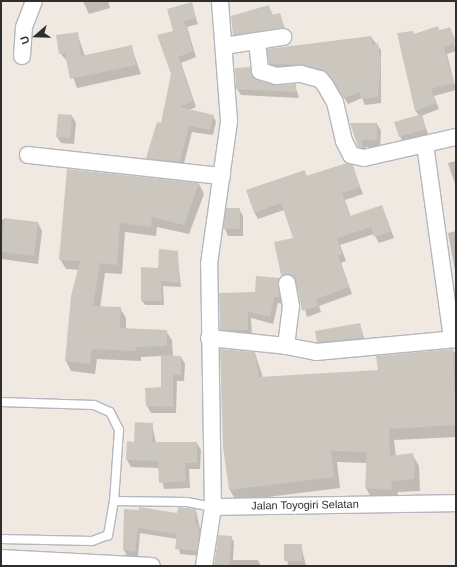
<!DOCTYPE html>
<style>
body{margin:0}
#map{position:relative;width:457px;height:567px;overflow:hidden;background:#efe9e1;font-family:Arial,sans-serif}
div>[style]{position:absolute}
[style*='--x']{left:calc(var(--x)*1px);top:calc(var(--y)*1px);width:calc(var(--w)*1px);rotate:calc(var(--a)*1deg)}
.shadow>*{inset:0;background:#0003}
.building>*{inset:0;background:#cbc7bf}
.roads{filter:drop-shadow(1px 0 #b4b7c1) drop-shadow(-1px 0 #b4b7c1) drop-shadow(0 1px #b4b7c1) drop-shadow(0 -1px #b4b7c1)}
.service>*{height:8px;margin:-4px;padding:0 4px;transform-origin:4px;border-radius:4px;background:#fff}
.minor>*{height:16px;margin:-8px;padding:0 8px;transform-origin:8px;border-radius:8px;background:#fff}
span{translate:-50% -50%;white-space:nowrap;text-align:center;line-height:1.15;-webkit-text-stroke:4px #fff;paint-order:stroke}
.street-label{font-size:11px;color:#2e2e2e}
.frame{position:absolute;inset:0;border:2px solid #2e2e2e;pointer-events:none}
.north{position:absolute;left:16px;top:16px;width:40px;height:40px;-webkit-text-stroke:3px #fff;paint-order:stroke;rotate:250deg;font-size:11px;font-weight:700;line-height:16px;text-align:center;color:#2e2e2e}
.north::after{content:'';display:block;margin:auto;width:14px;height:18px;background:#2e2e2e;clip-path:polygon(50% 0,100% 100%,50% 72%,0 100%)}
</style>
<div id="map">
<div class="shadow">
<div style="clip-path:polygon(83px 1px,108px 1px,110px 8px,89px 14px)"></div>
<div style="clip-path:polygon(191px 4px,198px 24px,187px 27px,196px 57px,181px 63px,196px 107px,189px 110px,213px 116px,216px 122px,213px 135px,192px 132px,183px 167px,151px 164px,147px 158px,161px 124px,172px 74px,174px 31px)"></div>
<div style="clip-path:polygon(269px 7px,273px 15px,280px 14px,287px 35px,238px 42px,234px 35px)"></div>
<div style="clip-path:polygon(450px 28px,456px 51px,447px 54px,456px 90px,434px 96px,439px 109px,421px 116px,429px 136px,404px 143px,400px 137px,419px 116px,415px 110px,413px 32px,415px 35px)"></div>
<div style="clip-path:polygon(77px 33px,85px 56px,131px 46px,141px 74px,77px 88px,68px 62px,60px 53px)"></div>
<div style="clip-path:polygon(371px 37px,381px 50px,381px 103px,365px 105px,362px 98px,348px 104px,332px 79px,273px 70px,270px 64px)"></div>
<div style="clip-path:polygon(254px 79px,273px 86px,295px 85px,299px 98px,241px 95px,237px 89px)"></div>
<div style="clip-path:polygon(72px 116px,76px 123px,74px 144px,61px 143px,57px 137px)"></div>
<div style="clip-path:polygon(351px 124px,377px 124px,381px 131px,380px 147px,366px 147px,363px 153px)"></div>
<div style="clip-path:polygon(456px 161px,456px 187px,448px 163px)"></div>
<div style="clip-path:polygon(352px 166px,363px 194px,345px 200px,351px 217px,382px 206px,394px 238px,379px 243px,374px 234px,340px 245px,346px 261px,341px 263px,352px 294px,319px 306px,321px 312px,307px 317px,298px 284px,286px 282px,282px 275px,275px 243px,294px 238px,284px 210px,258px 219px,254px 212px,304px 172px,307px 176px)"></div>
<div style="clip-path:polygon(68px 170px,199px 184px,204px 194px,189px 234px,157px 227px,156px 236px,125px 232px,122px 274px,105px 273px,100px 308px,120px 308px,126px 318px,126px 329px,166px 331px,172px 340px,173px 357px,181px 357px,185px 364px,184px 381px,177px 381px,176px 413px,151px 413px,147px 406px,161px 388px,162px 356px,141px 357px,141px 361px,97px 359px,95px 374px,71px 371px,66px 361px,79px 270px,66px 269px,60px 259px)"></div>
<div style="clip-path:polygon(239px 209px,243px 216px,243px 236px,228px 236px,225px 229px)"></div>
<div style="clip-path:polygon(1px 219px,38px 223px,42px 231px,38px 264px,1px 259px)"></div>
<div style="clip-path:polygon(456px 231px,456px 276px,448px 233px)"></div>
<div style="clip-path:polygon(177px 251px,181px 287px,163px 286px,164px 305px,145px 305px,142px 301px,159px 269px)"></div>
<div style="clip-path:polygon(279px 279px,283px 304px,278px 303px,273px 324px,251px 318px,252px 336px,225px 336px,221px 329px,256px 293px)"></div>
<div style="clip-path:polygon(360px 324px,366px 345px,322px 349px,318px 342px,316px 332px)"></div>
<div style="clip-path:polygon(453px 350px,456px 355px,456px 437px,394px 440px,396px 456px,412px 454px,419px 466px,420px 491px,398px 492px,397px 501px,372px 499px,366px 488px,367px 463px,337px 462px,340px 488px,236px 501px,230px 490px,224px 447px,255px 353px,263px 378px,379px 371px)"></div>
<div style="clip-path:polygon(152px 424px,156px 443px,197px 443px,201px 450px,200px 469px,189px 469px,190px 488px,164px 489px,159px 468px,131px 467px,127px 460px,128px 442px,135px 443px)"></div>
<div style="clip-path:polygon(125px 510px,178px 514px,196px 510px,202px 539px,200px 556px,180px 554px,177px 539px,140px 533px,138px 557px,127px 556px,124px 550px)"></div>
<div style="clip-path:polygon(219px 536px,231px 537px,234px 542px,233px 560px,258px 560px,261px 566px,214px 566px)"></div>
<div style="clip-path:polygon(285px 545px,301px 545px,306px 566px,288px 566px)"></div>
</div>
<div class="building">
<div style="clip-path:polygon(192px 2px,196px 18px,184px 21px,193px 51px,178px 57px,193px 101px,180px 107px,214px 115px,210px 130px,189px 126px,180px 162px,146px 158px,157px 122px,161px 123px,171px 74px,157px 35px,173px 31px,167px 9px)"></div>
<div style="clip-path:polygon(269px 5px,272px 15px,280px 13px,284px 28px,233px 35px,231px 16px)"></div>
<div style="clip-path:polygon(438px 26px,440px 31px,450px 27px,456px 42px,444px 48px,454px 83px,431px 89px,436px 103px,415px 111px,397px 33px,413px 31px,414px 34px)"></div>
<div style="clip-path:polygon(78px 32px,81px 56px,132px 45px,136px 65px,70px 79px,65px 53px,59px 54px,56px 35px)"></div>
<div style="clip-path:polygon(371px 36px,372px 45px,378px 43px,381px 62px,378px 97px,361px 99px,360px 92px,344px 98px,323px 70px,303px 65px,269px 64px,267px 49px)"></div>
<div style="clip-path:polygon(250px 67px,257px 80px,276px 85px,296px 84px,296px 92px,236px 89px,235px 68px)"></div>
<div style="clip-path:polygon(58px 114px,72px 115px,70px 138px,56px 137px)"></div>
<div style="clip-path:polygon(422px 114px,426px 129px,399px 137px,394px 122px)"></div>
<div style="clip-path:polygon(350px 123px,377px 123px,377px 140px,362px 140px,362px 148px,358px 147px)"></div>
<div style="clip-path:polygon(347px 163px,353px 165px,360px 187px,342px 193px,350px 216px,382px 205px,391px 232px,374px 237px,371px 227px,337px 238px,342px 254px,338px 256px,349px 287px,316px 299px,318px 306px,302px 311px,296px 281px,291px 274px,281px 275px,274px 242px,293px 238px,281px 203px,254px 213px,246px 190px,305px 170px,306px 176px)"></div>
<div style="clip-path:polygon(67px 169px,199px 183px,184px 225px,152px 217px,151px 227px,120px 223px,117px 265px,100px 263px,93px 306px,121px 307px,120px 328px,167px 330px,167px 346px,136px 347px,136px 351px,92px 349px,90px 364px,65px 361px,71px 296px,80px 261px,59px 260px)"></div>
<div style="clip-path:polygon(226px 208px,240px 208px,240px 229px,223px 229px)"></div>
<div style="clip-path:polygon(4px 218px,38px 222px,34px 256px,1px 252px)"></div>
<div style="clip-path:polygon(159px 249px,178px 251px,179px 283px,161px 281px,162px 301px,141px 301px,141px 267px,158px 268px)"></div>
<div style="clip-path:polygon(256px 276px,279px 278px,280px 297px,274px 297px,270px 317px,248px 312px,248px 330px,220px 330px,219px 293px,255px 292px)"></div>
<div style="clip-path:polygon(360px 323px,363px 338px,317px 342px,315px 331px)"></div>
<div style="clip-path:polygon(220px 349px,255px 352px,259px 377px,378px 370px,376px 356px,453px 349px,456px 425px,389px 429px,390px 456px,413px 453px,415px 468px,414px 479px,392px 481px,391px 490px,365px 488px,367px 452px,331px 451px,334px 477px,229px 490px,223px 447px)"></div>
<div style="clip-path:polygon(161px 355px,181px 356px,181px 375px,173px 375px,173px 407px,146px 406px,145px 388px,161px 387px)"></div>
<div style="clip-path:polygon(135px 422px,153px 423px,152px 442px,197px 442px,197px 463px,185px 463px,186px 481px,159px 483px,158px 461px,126px 460px,127px 441px,134px 442px)"></div>
<div style="clip-path:polygon(139px 507px,177px 513px,178px 507px,196px 509px,195px 524px,198px 525px,199px 533px,197px 551px,175px 549px,177px 534px,138px 528px,135px 552px,123px 550px,124px 509px,139px 510px)"></div>
<div style="clip-path:polygon(218px 535px,232px 536px,229px 566px,215px 566px)"></div>
<div style="clip-path:polygon(284px 544px,302px 544px,302px 561px,284px 561px)"></div>
</div>
<div class="roads">
<div class="service">
<div style="--x:1;--y:402;--w:93;--a:1.8"></div>
<div style="--x:94;--y:405;--w:17;--a:24"></div>
<div style="--x:110;--y:412;--w:20;--a:63"></div>
<div style="--x:119;--y:430;--w:71;--a:94"></div>
<div style="--x:114;--y:501;--w:35;--a:100"></div>
<div style="--x:108;--y:535;--w:17;--a:159"></div>
<div style="--x:92;--y:541;--w:91;--a:-178.7"></div>
<div style="--x:114;--y:501;--w:73;--a:0.8"></div>
<div style="--x:187;--y:502;--w:26;--a:11"></div>
</div>
<div class="minor">
<div style="--x:257;--y:41;--w:30;--a:84"></div>
<div style="--x:260;--y:71;--w:17;--a:17"></div>
<div style="--x:276;--y:76;--w:25;--a:-5"></div>
<div style="--x:301;--y:74;--w:20;--a:15"></div>
<div style="--x:320;--y:79;--w:8;--a:50"></div>
<div style="--x:325;--y:85;--w:20;--a:60"></div>
<div style="--x:335;--y:102;--w:40;--a:77"></div>
<div style="--x:344;--y:141;--w:16;--a:63"></div>
<div style="--x:351;--y:155;--w:13;--a:13"></div>
<div style="--x:364;--y:158;--w:94;--a:-12.9"></div>
<div style="--x:224;--y:46;--w:60;--a:-8.7"></div>
<div style="--x:22;--y:56;--w:29;--a:-86"></div>
<div style="--x:24;--y:27;--w:28;--a:-69"></div>
<div style="--x:425;--y:144;--w:196;--a:82.1"></div>
<div style="--x:28;--y:155;--w:195;--a:6.2"></div>
<div style="--x:209;--y:338;--w:77;--a:5.9"></div>
<div style="--x:286;--y:346;--w:40;--a:-82.9"></div>
<div style="--x:291;--y:306;--w:23;--a:-100"></div>
<div style="--x:286;--y:346;--w:31;--a:11"></div>
<div style="--x:316;--y:352;--w:141;--a:-5.3"></div>
<div style="--x:213;--y:507;--w:243;--a:-0.9"></div>
<div style="--x:1;--y:558;--w:151;--a:3"></div>
<div style="--x:204;--y:566;--w:60;--a:-81.3"></div>
<div style="--x:213;--y:507;--w:243;--a:-90.9"></div>
<div style="--x:209;--y:264;--w:144;--a:-82"></div>
<div style="--x:229;--y:121;--w:120;--a:-94.3"></div>
</div>
</div>
<div class="street-label">
<span style="left:305px;top:505px;rotate:-1deg">Jalan Toyogiri Selatan</span>
</div>
<div class="frame"></div>
<div class="north">U</div>
</div>
